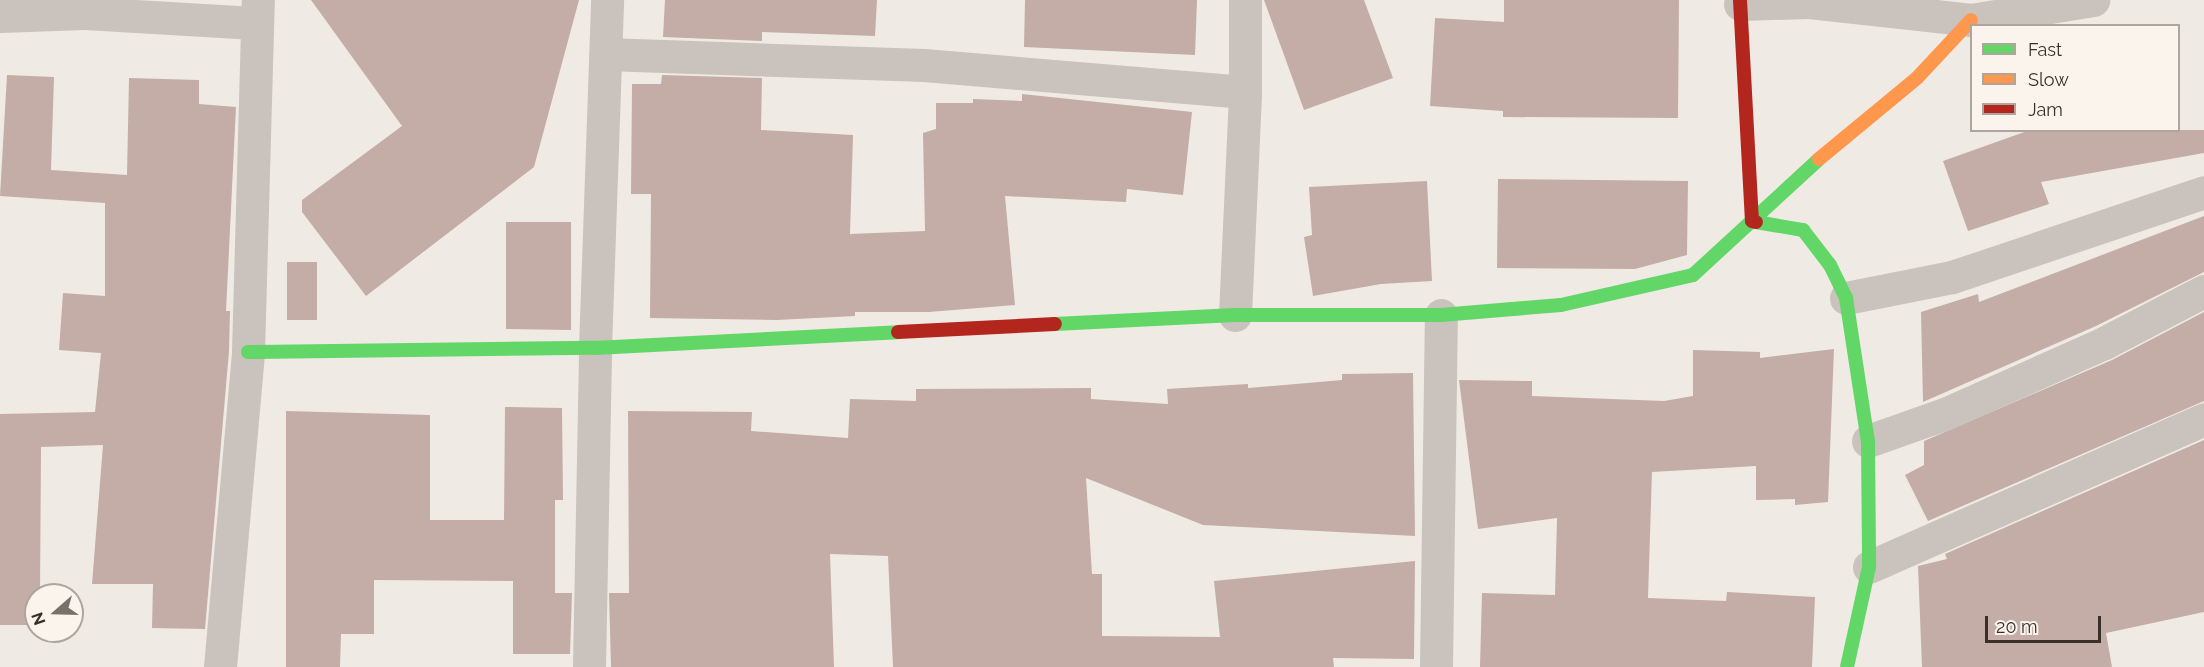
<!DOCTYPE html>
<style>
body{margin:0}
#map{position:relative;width:2204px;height:667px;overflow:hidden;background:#f0eae4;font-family:Raleway,sans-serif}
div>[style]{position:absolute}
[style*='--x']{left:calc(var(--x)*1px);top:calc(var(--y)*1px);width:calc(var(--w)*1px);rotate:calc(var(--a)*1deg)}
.building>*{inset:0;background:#c3ada6}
.street>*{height:33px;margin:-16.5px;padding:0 16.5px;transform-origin:16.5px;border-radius:16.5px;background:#c9c2bd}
.fast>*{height:14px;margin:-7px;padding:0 7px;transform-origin:7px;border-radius:7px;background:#63d668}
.slow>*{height:14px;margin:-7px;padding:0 7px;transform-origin:7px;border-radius:7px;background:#ff974d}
.jam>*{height:14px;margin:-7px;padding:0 7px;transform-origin:7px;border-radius:7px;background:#b3261e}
span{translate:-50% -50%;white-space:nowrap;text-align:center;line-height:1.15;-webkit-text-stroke:6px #fbf4ed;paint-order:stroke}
.legend{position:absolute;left:1970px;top:24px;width:210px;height:108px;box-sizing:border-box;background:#fbf4ed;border:2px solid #aea59f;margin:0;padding:8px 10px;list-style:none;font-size:18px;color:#3b2f2a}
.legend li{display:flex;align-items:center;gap:12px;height:30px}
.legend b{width:30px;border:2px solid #aea59f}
.north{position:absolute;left:24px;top:583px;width:60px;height:60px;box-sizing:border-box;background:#fbf4ed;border:2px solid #aea59f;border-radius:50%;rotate:250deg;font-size:16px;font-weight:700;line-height:24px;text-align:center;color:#3b2f2a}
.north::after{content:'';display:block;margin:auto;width:21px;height:27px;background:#7a706b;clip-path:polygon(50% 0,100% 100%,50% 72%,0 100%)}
.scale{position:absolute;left:1985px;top:616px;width:116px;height:27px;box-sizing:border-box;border:3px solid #3b2f2a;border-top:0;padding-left:8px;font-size:18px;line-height:21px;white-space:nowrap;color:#3b2f2a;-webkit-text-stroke:4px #fbf4ed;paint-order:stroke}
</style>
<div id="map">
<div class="building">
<div style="clip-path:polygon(311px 0,579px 0,534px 167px,366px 296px,302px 212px,302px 200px,402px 126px)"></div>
<div style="clip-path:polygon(665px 0,877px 0,875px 36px,762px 32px,762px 41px,663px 37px)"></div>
<div style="clip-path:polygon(1025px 0,1197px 0,1195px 55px,1024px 47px)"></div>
<div style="clip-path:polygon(1264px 0,1364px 0,1393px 78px,1304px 110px)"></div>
<div style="clip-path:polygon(1504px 0,1679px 0,1678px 118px,1503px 117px,1503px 111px,1430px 106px,1435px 18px,1504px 22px)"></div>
<div style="clip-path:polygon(7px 75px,54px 77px,51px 170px,127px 175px,129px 78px,199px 80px,199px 104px,236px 107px,226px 311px,230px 311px,229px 351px,205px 629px,152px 628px,153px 584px,92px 584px,103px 445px,41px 447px,40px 595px,36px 595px,36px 625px,0 625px,0 414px,95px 412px,101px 353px,59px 350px,63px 293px,105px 296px,105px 203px,0 196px)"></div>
<div style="clip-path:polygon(662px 75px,762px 78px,761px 130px,853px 135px,850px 234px,925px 231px,923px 133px,936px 129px,936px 103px,973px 103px,973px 99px,1022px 101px,1022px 94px,1192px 112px,1183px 195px,1127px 189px,1126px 202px,1005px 196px,1015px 305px,929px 312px,855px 312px,855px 316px,777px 320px,650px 318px,651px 194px,631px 194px,632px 84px,661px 84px)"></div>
<div style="clip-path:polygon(2030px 130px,2204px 130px,2204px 153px,2041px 182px,2049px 204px,1968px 231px,1943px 161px)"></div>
<div style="clip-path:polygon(1498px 179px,1688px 181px,1687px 255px,1635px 269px,1497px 268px)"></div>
<div style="clip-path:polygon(1427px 181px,1432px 281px,1381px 284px,1313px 296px,1304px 237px,1312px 235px,1309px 187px)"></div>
<div style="clip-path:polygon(2204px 216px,2204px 272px,2096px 326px,1923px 402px,1921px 312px,1978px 294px,1979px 302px)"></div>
<div style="clip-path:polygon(506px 222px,571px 222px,571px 330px,506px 329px)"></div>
<div style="clip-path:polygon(287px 262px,317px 262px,317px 320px,287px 320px)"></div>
<div style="clip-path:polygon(2204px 312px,2204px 401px,1928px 521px,1905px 475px,1924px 465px,1924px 441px,2112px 360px)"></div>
<div style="clip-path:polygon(1834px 349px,1828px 502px,1795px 505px,1795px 499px,1756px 500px,1756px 466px,1652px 472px,1648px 598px,1726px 601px,1727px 592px,1815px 597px,1812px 667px,1480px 667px,1482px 593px,1555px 595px,1557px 518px,1478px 529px,1459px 380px,1532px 381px,1532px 396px,1664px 401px,1693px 396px,1693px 350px,1760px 352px,1760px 358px)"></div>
<div style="clip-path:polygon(1413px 373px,1415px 536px,1203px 525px,1086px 478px,1092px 574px,1102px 574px,1102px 636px,1220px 637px,1214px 581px,1415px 561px,1414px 659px,1333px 658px,1334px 667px,893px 667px,888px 556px,830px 554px,834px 667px,611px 667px,609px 593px,629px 593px,628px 411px,752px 412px,751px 431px,848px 438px,850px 399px,916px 401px,916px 389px,1091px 388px,1091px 399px,1168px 404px,1167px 389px,1248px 384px,1248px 388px,1342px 380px,1342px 374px)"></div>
<div style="clip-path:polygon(505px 407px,562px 408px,563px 500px,555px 500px,555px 593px,572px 593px,570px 654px,513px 654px,513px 581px,374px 580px,374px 634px,341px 634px,340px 667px,286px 667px,286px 411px,430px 415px,430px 520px,504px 520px)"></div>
<div style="clip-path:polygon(2204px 440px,2204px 612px,2106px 633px,2112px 667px,1922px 667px,1918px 566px,1947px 559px,1945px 554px)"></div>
</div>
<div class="street">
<div style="--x:1740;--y:4;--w:69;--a:-1.7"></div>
<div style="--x:1809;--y:2;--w:163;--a:6.3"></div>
<div style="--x:1971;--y:20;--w:124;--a:-9.3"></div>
<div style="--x:0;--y:16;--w:85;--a:-2"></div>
<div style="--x:85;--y:13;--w:170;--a:3.4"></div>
<div style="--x:606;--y:54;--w:318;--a:2"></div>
<div style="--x:924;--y:65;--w:322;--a:4.8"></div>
<div style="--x:1846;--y:298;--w:108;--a:-11.2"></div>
<div style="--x:1952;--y:277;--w:266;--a:-18.6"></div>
<div style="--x:1235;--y:315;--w:223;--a:-87.4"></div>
<div style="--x:1245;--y:92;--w:92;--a:-90"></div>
<div style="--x:1868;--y:441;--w:84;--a:-19.5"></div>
<div style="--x:1947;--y:413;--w:172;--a:-24"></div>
<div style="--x:2104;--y:343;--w:113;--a:-27.5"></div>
<div style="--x:1869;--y:567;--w:366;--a:-23.8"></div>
<div style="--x:220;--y:667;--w:316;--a:-84.9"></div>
<div style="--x:248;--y:352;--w:352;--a:-88.4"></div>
<div style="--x:589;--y:667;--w:319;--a:-88.9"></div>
<div style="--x:595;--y:348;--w:348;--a:-88"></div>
<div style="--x:1436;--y:667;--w:352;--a:-89.2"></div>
</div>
<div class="fast">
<div style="--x:1756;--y:222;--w:48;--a:9.7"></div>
<div style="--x:1803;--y:230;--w:44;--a:52.4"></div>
<div style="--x:1830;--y:265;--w:37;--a:64"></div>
<div style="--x:1846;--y:298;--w:145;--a:81.3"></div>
<div style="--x:1868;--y:441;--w:126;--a:89.5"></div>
<div style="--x:1869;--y:567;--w:102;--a:102.4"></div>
<div style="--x:1055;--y:324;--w:180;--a:-2.9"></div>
<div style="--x:1235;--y:315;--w:206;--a:0"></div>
<div style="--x:1441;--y:315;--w:120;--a:-4.8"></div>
<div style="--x:1561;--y:305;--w:135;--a:-12.8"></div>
<div style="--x:1693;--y:275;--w:171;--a:-42.6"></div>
<div style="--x:248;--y:352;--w:347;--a:-0.7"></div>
<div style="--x:595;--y:348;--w:303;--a:-3"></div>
</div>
<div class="slow">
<div style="--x:1819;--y:159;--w:127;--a:-39.6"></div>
<div style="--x:1917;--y:78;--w:79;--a:-47"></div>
</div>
<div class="jam">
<div style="--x:1740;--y:0;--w:221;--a:86.9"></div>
<div style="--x:1752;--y:221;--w:4;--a:14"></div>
<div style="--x:898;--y:332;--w:157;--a:-2.9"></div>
</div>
<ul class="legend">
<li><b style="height:8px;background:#63d668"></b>Fast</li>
<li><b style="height:8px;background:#ff974d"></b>Slow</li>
<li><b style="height:8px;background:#b3261e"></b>Jam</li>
</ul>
<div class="north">N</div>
<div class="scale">20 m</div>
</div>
